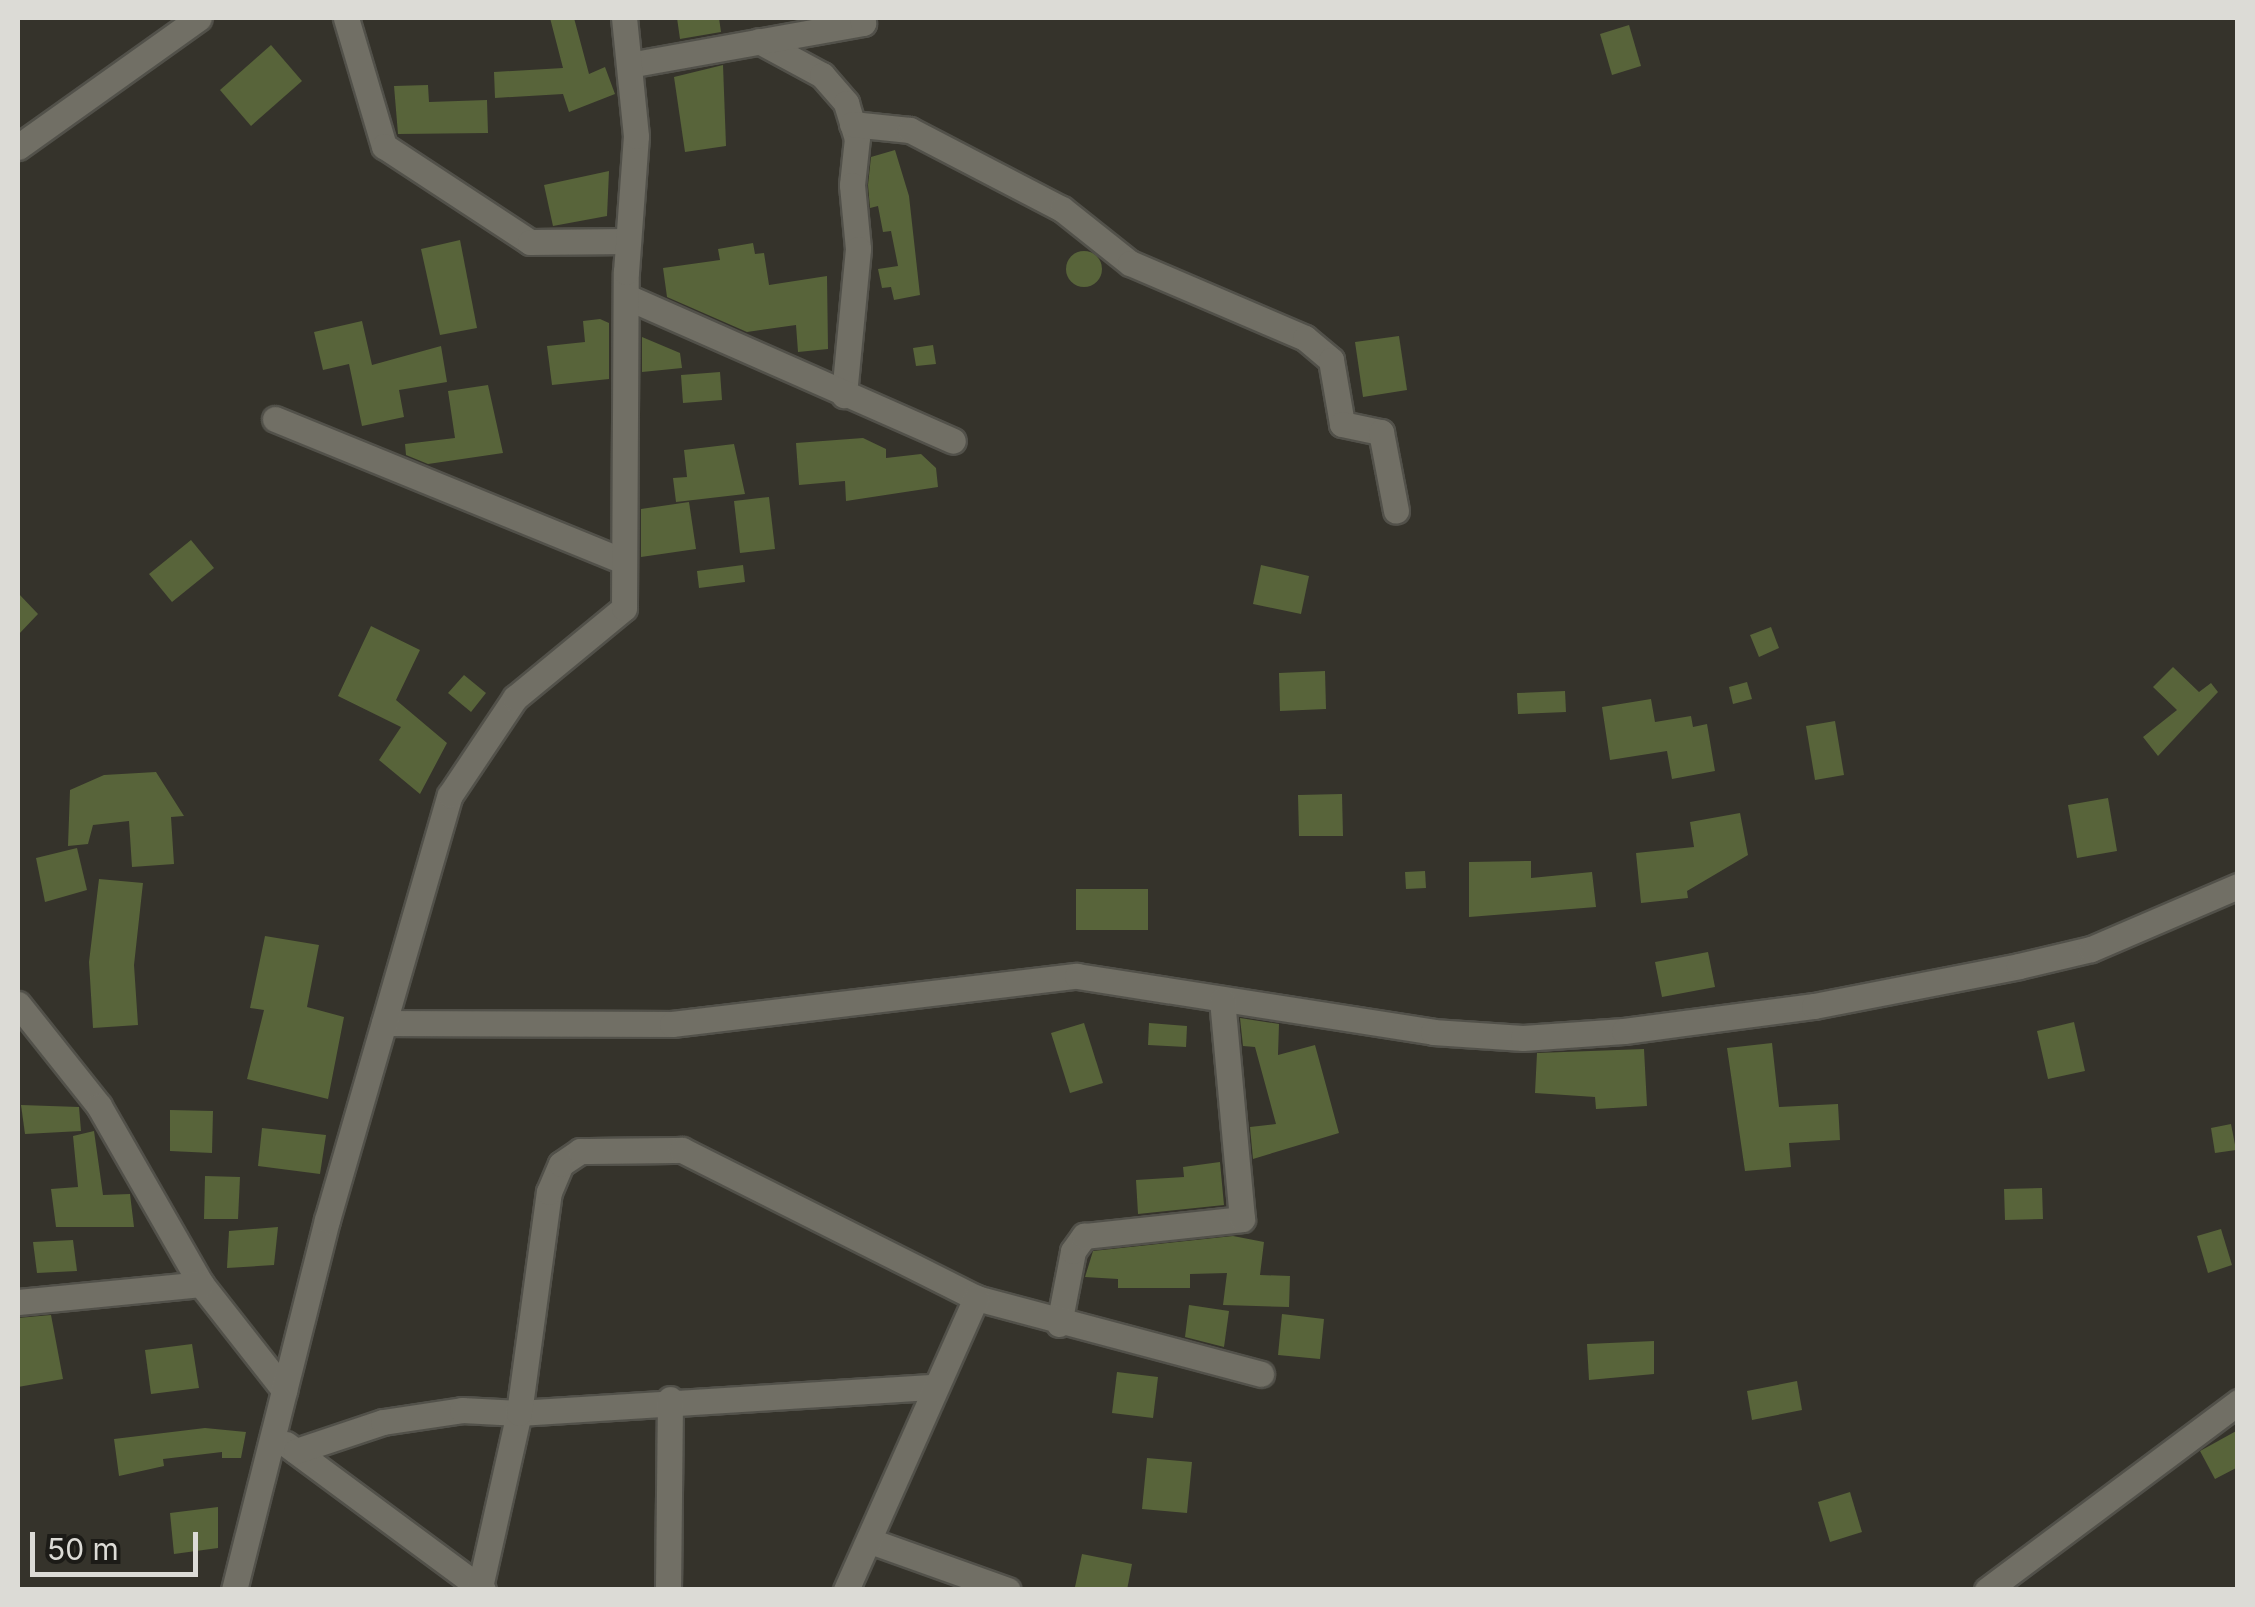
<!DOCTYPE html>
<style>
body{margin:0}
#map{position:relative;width:2255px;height:1607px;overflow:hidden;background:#35332b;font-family:Inter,sans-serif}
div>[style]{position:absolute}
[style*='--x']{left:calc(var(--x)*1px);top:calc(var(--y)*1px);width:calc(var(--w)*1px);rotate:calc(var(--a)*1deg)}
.building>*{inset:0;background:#58643a}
.round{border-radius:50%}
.roads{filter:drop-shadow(2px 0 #52514a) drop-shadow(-2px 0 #52514a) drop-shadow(0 2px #52514a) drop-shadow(0 -2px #52514a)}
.street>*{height:25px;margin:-12.5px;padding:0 12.5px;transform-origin:12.5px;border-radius:12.5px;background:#716f65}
span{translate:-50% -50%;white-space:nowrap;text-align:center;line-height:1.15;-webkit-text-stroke:8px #1c1b17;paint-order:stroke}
.frame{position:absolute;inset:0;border:20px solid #dcdbd6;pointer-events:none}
.scale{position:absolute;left:30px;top:1532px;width:168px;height:45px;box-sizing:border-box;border:5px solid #dcdbd6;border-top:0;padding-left:12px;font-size:30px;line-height:35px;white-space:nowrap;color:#dcdbd6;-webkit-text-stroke:8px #1c1b17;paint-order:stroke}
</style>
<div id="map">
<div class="building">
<div style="clip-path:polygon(550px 18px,574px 18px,589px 74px,605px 67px,615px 94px,569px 112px,563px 94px,495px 98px,494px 72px,563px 68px)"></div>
<div style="clip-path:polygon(677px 18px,719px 18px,721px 32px,680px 39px)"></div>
<div style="clip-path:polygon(1629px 25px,1641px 66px,1612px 75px,1600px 34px)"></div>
<div style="clip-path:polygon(271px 45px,302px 81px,251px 126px,220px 90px)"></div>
<div style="clip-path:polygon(723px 65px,726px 146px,685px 152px,674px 77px)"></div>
<div style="clip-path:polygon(428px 85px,429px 102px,487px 100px,488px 133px,398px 134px,394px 86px)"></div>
<div style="clip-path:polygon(895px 150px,909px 196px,920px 295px,894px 300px,891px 287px,882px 288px,878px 269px,898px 266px,891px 231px,883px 232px,878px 206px,870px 208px,868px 185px,871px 157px)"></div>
<div style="clip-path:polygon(609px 171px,607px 216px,553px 226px,544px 185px)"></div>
<div style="clip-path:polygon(460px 240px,477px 328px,440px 335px,421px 249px)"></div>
<div style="clip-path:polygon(753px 243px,755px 254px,764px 253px,769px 285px,827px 276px,828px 349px,798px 352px,796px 325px,747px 332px,667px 297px,663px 268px,720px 260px,718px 249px)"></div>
<div class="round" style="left:1066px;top:251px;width:36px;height:36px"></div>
<div style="clip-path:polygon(600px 319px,609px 323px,609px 379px,552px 385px,547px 346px,585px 342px,583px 321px)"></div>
<div style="clip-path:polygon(362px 321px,372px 365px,441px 346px,447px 382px,399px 390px,404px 417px,362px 426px,349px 364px,323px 370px,314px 332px)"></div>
<div style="clip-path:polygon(1399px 336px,1407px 390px,1363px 397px,1355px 342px)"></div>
<div style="clip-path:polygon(642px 337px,680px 353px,682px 368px,642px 372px)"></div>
<div style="clip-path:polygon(933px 345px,936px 364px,916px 366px,913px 348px)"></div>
<div style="clip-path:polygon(720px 372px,722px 400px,683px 403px,681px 375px)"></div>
<div style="clip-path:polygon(488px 385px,503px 453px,428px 464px,406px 455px,405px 444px,455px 438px,448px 391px)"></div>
<div style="clip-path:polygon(863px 438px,886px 449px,886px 458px,921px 454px,936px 468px,938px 487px,846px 501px,845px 481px,799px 485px,796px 443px)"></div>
<div style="clip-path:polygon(734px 444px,745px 494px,676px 502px,673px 478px,687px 477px,684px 450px)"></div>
<div style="clip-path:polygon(769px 497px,775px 549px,740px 553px,734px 501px)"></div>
<div style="clip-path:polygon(689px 502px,696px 549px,641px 557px,641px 509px)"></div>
<div style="clip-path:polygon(191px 540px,214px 568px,172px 602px,149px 574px)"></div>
<div style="clip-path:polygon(743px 565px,745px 582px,699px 588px,697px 571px)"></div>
<div style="clip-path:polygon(1261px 565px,1309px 576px,1301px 614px,1253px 604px)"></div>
<div style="clip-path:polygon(18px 593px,38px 614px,18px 635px)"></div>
<div style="clip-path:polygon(371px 626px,420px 650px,396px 700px,447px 743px,420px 794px,379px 760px,401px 727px,338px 696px)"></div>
<div style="clip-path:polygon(1771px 627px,1779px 648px,1759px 657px,1750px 635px)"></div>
<div style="clip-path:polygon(2173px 667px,2199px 692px,2211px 683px,2218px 692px,2158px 756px,2143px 737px,2177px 710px,2153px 687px)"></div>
<div style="clip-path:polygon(1325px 671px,1326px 709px,1280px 711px,1279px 673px)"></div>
<div style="clip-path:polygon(464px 675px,486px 693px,471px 712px,448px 693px)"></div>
<div style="clip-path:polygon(1747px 682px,1752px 699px,1733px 704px,1729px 687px)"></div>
<div style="clip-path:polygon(1565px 691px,1566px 712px,1518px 714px,1517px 693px)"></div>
<div style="clip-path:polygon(1651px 699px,1655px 722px,1691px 716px,1693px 727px,1707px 724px,1715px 771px,1672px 779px,1667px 751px,1610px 760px,1602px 707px)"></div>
<div style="clip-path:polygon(1835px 721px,1844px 775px,1815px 780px,1806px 726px)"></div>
<div style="clip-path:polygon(156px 772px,184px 816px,171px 817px,174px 864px,132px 867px,129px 821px,93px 825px,88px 844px,68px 846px,70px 790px,104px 775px)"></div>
<div style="clip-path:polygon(1342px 794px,1343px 836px,1299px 836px,1298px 795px)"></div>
<div style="clip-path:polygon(2108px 798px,2117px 851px,2077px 858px,2068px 805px)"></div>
<div style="clip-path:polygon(1740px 813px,1748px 855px,1687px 891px,1688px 898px,1641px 903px,1636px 853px,1694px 847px,1690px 822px)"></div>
<div style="clip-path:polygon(77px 848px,87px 890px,45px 902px,36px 858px)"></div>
<div style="clip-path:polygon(1531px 861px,1531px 878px,1592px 872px,1596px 907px,1469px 917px,1469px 862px)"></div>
<div style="clip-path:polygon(1425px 871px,1426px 888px,1406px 889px,1405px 872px)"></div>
<div style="clip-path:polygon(99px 879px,143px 883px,134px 965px,138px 1025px,93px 1028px,89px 962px)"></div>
<div style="clip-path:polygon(1076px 889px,1148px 889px,1148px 930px,1076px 930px)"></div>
<div style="clip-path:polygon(265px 936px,319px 945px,307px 1007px,344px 1017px,328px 1099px,247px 1079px,264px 1010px,250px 1008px)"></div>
<div style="clip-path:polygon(1708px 952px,1715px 987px,1662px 997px,1655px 962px)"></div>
<div style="clip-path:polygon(1240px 1018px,1279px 1024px,1278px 1055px,1315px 1045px,1339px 1133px,1253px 1159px,1250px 1127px,1276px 1124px,1255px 1047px,1243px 1046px)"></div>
<div style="clip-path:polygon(2074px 1022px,2085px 1071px,2048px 1079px,2037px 1031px)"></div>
<div style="clip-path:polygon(1084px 1023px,1103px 1083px,1070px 1093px,1051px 1033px)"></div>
<div style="clip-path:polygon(1149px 1023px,1187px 1026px,1186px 1047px,1148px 1045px)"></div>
<div style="clip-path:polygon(1772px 1043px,1779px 1107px,1838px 1104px,1840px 1140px,1789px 1143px,1791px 1167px,1745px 1171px,1727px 1048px)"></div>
<div style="clip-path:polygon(1644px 1049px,1647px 1106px,1596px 1109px,1595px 1097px,1535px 1093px,1537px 1053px)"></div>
<div style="clip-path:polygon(21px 1105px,79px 1107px,81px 1131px,25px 1134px)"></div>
<div style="clip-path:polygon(170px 1110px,213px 1111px,212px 1153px,170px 1151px)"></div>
<div style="clip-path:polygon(2231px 1124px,2236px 1150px,2215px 1153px,2211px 1128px)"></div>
<div style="clip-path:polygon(262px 1128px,326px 1135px,320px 1174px,258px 1166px)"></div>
<div style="clip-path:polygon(94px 1131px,103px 1195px,130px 1194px,134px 1227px,56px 1227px,51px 1189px,78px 1187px,73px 1136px)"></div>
<div style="clip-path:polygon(1220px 1162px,1224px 1205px,1138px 1214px,1136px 1180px,1184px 1177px,1183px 1167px)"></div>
<div style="clip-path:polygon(205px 1176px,240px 1177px,238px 1219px,204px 1219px)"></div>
<div style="clip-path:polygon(2042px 1188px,2043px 1219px,2005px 1220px,2004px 1189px)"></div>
<div style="clip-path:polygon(278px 1227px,274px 1265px,227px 1268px,229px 1231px)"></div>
<div style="clip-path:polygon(2221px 1229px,2232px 1265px,2208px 1273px,2197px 1236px)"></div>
<div style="clip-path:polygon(1233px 1236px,1264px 1242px,1260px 1275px,1290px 1276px,1289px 1307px,1223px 1305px,1227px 1273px,1190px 1274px,1190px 1288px,1118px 1288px,1118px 1279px,1085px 1277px,1093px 1251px)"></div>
<div style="clip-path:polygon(73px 1240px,77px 1271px,37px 1273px,33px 1242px)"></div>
<div style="clip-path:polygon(1189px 1305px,1229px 1311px,1224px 1347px,1185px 1337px)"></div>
<div style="clip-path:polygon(1282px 1314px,1324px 1319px,1320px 1359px,1278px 1355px)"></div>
<div style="clip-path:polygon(51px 1315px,63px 1379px,18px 1387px,18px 1318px)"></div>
<div style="clip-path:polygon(1654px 1341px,1654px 1374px,1589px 1380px,1587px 1344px)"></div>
<div style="clip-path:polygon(192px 1344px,199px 1388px,151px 1394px,145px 1350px)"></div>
<div style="clip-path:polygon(1117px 1372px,1158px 1377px,1153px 1418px,1112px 1413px)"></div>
<div style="clip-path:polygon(1797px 1381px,1802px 1410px,1752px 1420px,1747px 1391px)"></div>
<div style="clip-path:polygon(205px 1428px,246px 1432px,241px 1458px,222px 1458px,222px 1452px,163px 1459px,164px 1466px,119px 1476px,114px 1439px)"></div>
<div style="clip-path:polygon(2238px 1430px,2238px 1467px,2215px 1479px,2200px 1451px)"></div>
<div style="clip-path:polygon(1147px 1458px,1192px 1462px,1187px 1513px,1142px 1509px)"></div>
<div style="clip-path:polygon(1850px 1492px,1862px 1532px,1830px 1542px,1818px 1502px)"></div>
<div style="clip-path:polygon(218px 1507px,218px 1548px,174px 1554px,170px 1513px)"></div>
<div style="clip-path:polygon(1082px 1554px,1132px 1564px,1127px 1590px,1075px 1587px)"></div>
</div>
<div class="roads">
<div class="street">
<div style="--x:346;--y:18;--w:134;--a:73.5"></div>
<div style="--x:384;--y:146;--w:175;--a:33.3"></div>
<div style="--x:530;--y:242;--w:98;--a:-0.6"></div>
<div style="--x:759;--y:41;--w:72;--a:28.4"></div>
<div style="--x:822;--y:75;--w:37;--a:49"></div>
<div style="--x:846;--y:103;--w:37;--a:73"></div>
<div style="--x:857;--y:138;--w:47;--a:96.1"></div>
<div style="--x:852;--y:185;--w:64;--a:84.6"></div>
<div style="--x:858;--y:249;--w:147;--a:95.5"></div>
<div style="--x:629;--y:65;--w:238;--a:-10.2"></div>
<div style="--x:863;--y:23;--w:5;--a:-101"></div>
<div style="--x:852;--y:124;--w:58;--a:5.9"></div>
<div style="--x:910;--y:130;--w:171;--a:27.5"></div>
<div style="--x:1062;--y:209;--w:87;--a:38.5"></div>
<div style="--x:1130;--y:263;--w:190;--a:23.2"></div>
<div style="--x:1305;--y:338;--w:34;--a:40"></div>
<div style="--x:1331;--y:360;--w:65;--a:80.2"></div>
<div style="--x:1342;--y:424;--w:40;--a:12"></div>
<div style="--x:1381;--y:432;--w:80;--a:79.2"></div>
<div style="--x:18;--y:147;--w:222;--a:-35.5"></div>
<div style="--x:627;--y:297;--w:356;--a:23.8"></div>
<div style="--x:275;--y:419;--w:376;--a:22.2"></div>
<div style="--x:18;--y:1004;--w:130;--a:51.5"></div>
<div style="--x:99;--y:1106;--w:205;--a:60.2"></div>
<div style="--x:201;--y:1284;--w:135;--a:51.9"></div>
<div style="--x:384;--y:1023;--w:288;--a:0.2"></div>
<div style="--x:672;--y:1024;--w:408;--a:-6.8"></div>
<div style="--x:1077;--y:976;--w:360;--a:8.9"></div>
<div style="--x:1433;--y:1032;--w:90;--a:3.8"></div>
<div style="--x:1523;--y:1038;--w:101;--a:-4"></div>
<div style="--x:1624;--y:1031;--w:192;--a:-7.5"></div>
<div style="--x:1814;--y:1006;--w:209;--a:-11"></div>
<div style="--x:2019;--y:966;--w:74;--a:-13.3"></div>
<div style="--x:2091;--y:949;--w:160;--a:-23.2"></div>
<div style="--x:18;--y:1302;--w:184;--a:-5.6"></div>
<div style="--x:1059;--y:1324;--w:74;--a:-79.1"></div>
<div style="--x:1073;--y:1251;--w:19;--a:-54"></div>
<div style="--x:1084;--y:1236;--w:159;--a:-6.1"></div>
<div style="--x:1242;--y:1219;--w:220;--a:-95.2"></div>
<div style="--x:286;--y:1444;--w:245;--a:36.5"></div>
<div style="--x:296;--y:1451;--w:92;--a:-18.4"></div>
<div style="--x:383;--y:1422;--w:80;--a:-8.6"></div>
<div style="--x:462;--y:1410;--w:57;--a:3"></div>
<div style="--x:519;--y:1413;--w:416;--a:-3.6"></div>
<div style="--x:873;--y:1542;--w:143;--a:19.6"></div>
<div style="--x:480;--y:1587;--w:178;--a:-77.4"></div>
<div style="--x:519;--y:1413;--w:223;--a:-82.3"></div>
<div style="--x:549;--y:1192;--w:30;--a:-67"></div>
<div style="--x:561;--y:1164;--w:23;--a:-34"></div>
<div style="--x:580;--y:1151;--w:102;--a:-0.6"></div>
<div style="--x:682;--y:1150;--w:329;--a:26.7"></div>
<div style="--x:976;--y:1298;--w:295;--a:14.9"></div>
<div style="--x:234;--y:1590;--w:382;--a:-75.9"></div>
<div style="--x:327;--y:1220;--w:442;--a:-73.9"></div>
<div style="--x:450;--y:795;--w:117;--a:-56.2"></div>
<div style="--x:515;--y:698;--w:141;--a:-39.5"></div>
<div style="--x:624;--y:608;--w:336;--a:-89.7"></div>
<div style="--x:626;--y:272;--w:136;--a:-85.8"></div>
<div style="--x:636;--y:136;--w:119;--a:-95.8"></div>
<div style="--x:668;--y:1590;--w:191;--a:-89.4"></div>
<div style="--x:846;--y:1590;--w:320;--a:-66"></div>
<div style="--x:1987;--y:1590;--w:314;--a:-36.8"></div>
</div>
</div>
<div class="frame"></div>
<div class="scale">50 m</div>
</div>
